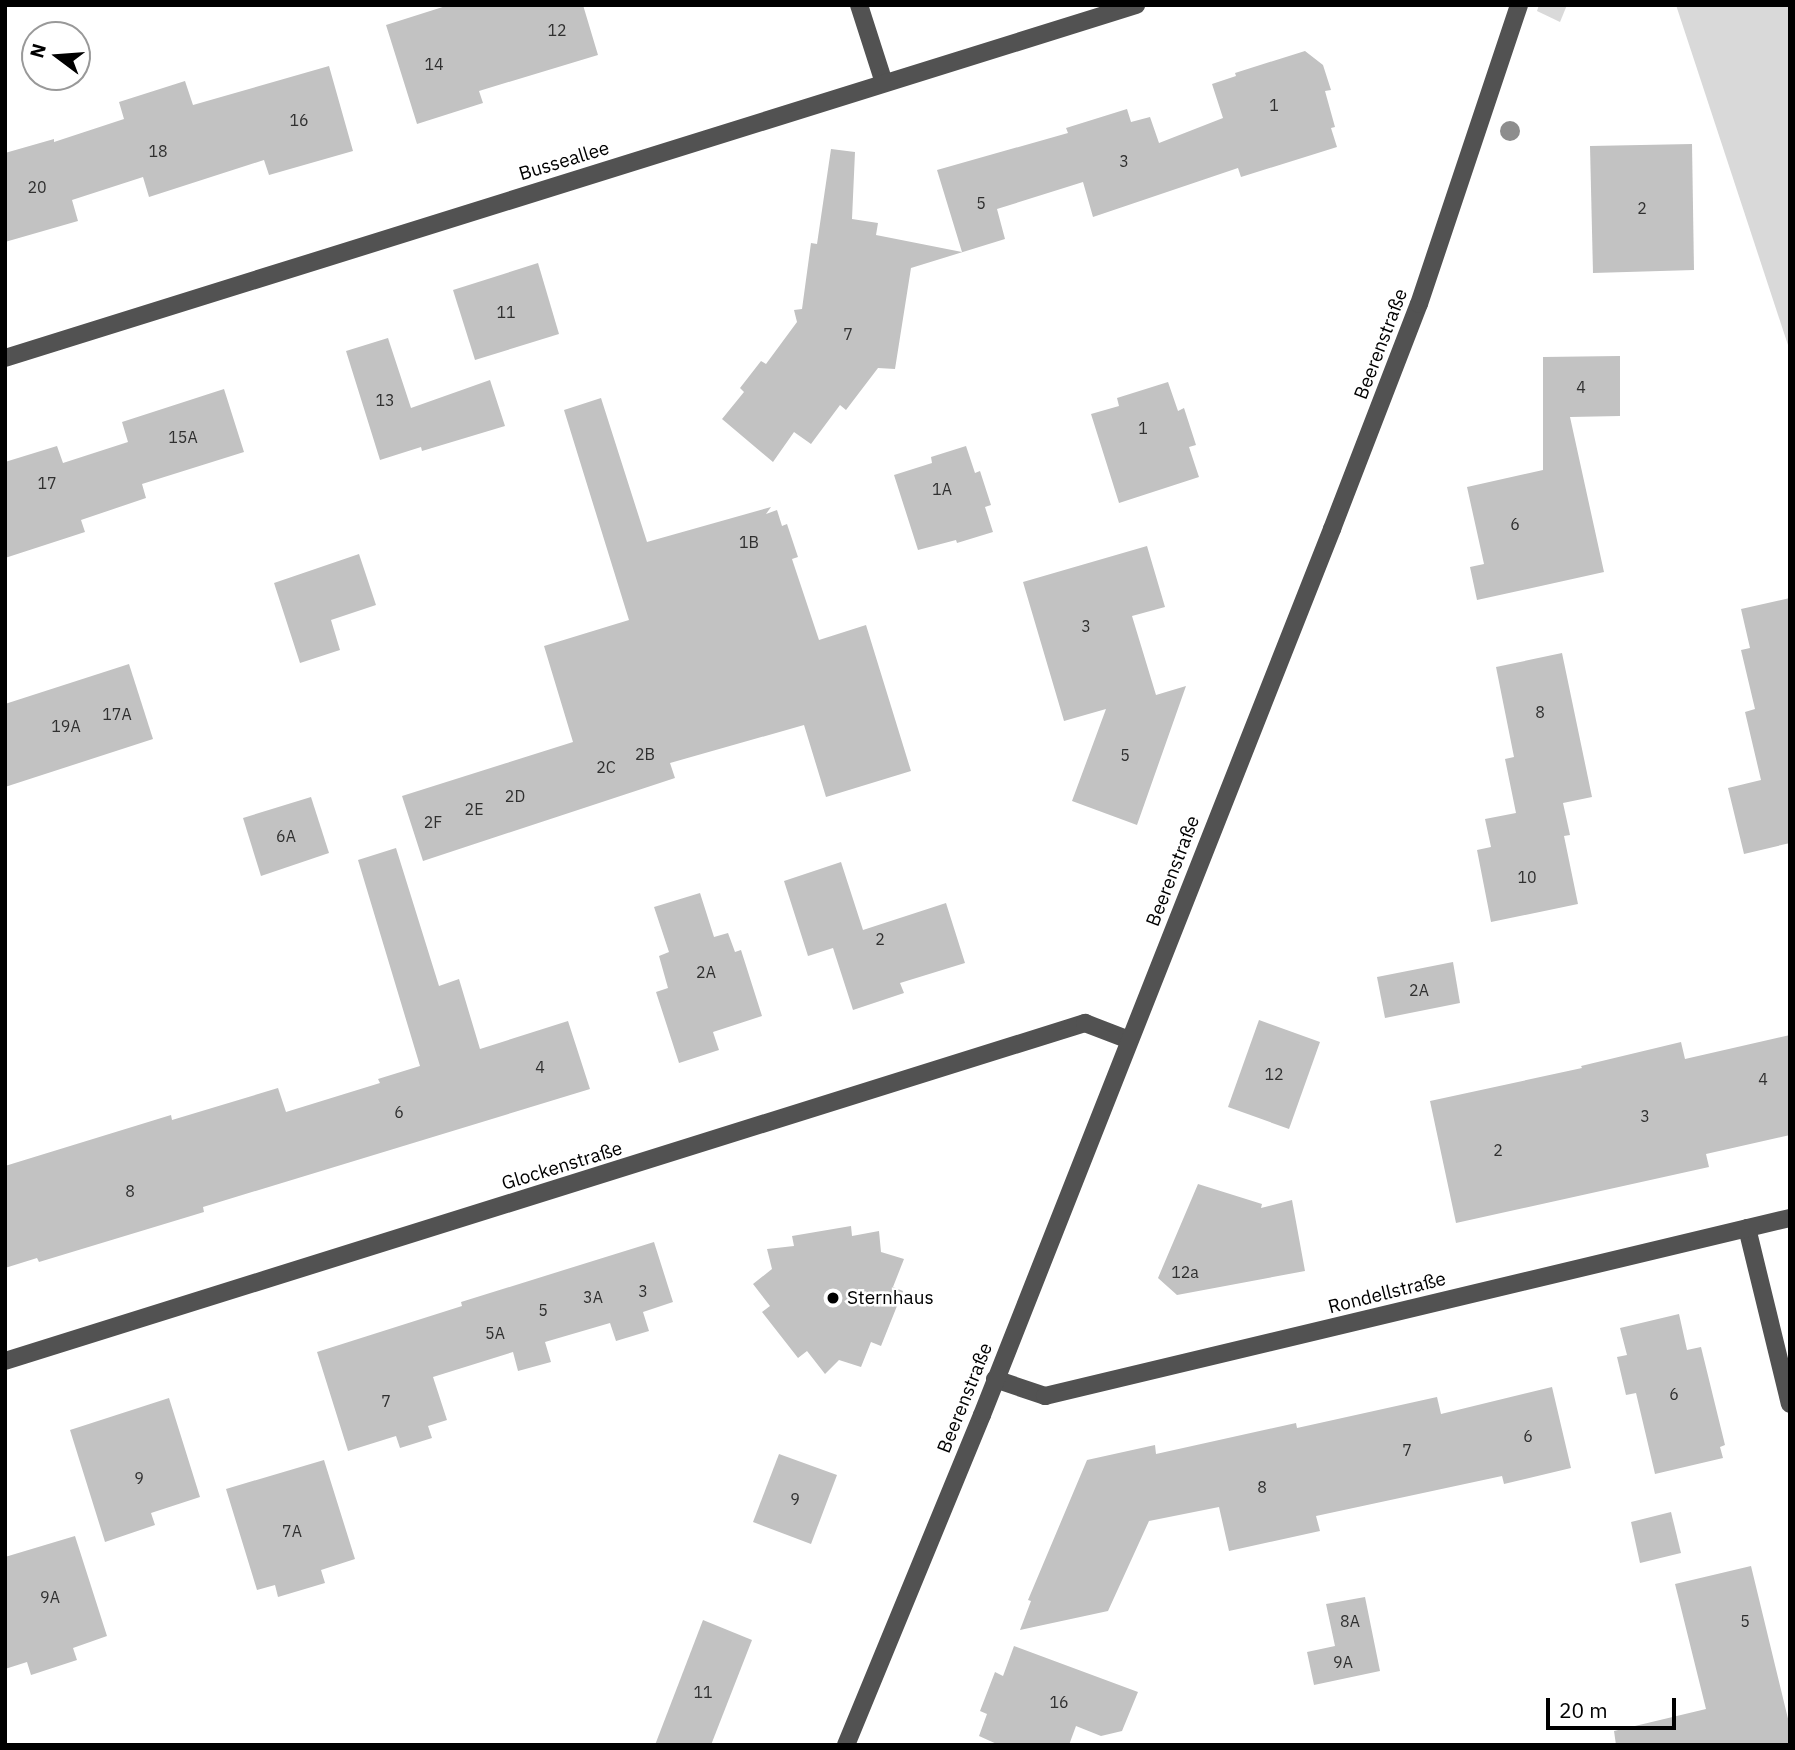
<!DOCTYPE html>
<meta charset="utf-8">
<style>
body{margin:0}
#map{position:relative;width:1795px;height:1750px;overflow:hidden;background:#fff;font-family:"IBM Plex Sans",sans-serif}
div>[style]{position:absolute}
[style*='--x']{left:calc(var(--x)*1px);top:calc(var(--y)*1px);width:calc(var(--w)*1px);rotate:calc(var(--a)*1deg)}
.green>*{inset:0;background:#d9d9d9}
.building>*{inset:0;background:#c2c2c2}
.minor>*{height:18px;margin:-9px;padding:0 9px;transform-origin:9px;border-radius:9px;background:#525252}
.trees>*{width:20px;height:20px;margin:-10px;border-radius:50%;background:#8d8d8d}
.dots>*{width:19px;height:19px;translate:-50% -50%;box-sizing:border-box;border:4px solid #fff;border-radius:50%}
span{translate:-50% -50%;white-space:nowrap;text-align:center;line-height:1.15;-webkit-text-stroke:5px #fff;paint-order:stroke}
.number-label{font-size:16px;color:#303030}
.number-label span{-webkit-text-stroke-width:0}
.street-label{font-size:19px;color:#000}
.poi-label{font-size:19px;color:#000}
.left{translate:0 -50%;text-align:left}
.frame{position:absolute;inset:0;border:7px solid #000;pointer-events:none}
.north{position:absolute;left:21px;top:21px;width:70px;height:70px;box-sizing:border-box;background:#fff;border:2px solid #999;border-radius:50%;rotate:286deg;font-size:19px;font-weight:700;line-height:28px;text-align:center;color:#000}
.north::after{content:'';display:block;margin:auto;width:24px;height:32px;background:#000;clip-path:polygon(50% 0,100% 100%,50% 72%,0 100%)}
.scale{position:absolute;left:1546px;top:1698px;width:130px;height:32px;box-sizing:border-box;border:4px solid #000;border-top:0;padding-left:9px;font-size:21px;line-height:24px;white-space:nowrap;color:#000;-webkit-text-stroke:5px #fff;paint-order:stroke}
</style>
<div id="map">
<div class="green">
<div style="clip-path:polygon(1539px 5px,1567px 5px,1560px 22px,1537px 11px)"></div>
<div style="clip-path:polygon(1676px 5px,1790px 5px,1790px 351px,1783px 330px)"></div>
</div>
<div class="building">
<div style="clip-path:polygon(449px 5px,583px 5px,598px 55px,479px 91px,483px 103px,417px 124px,386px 25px)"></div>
<div style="clip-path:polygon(1305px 51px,1323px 65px,1331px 90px,1325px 91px,1335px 127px,1331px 128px,1337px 147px,1241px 177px,1238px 168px,1093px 217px,1083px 182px,997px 209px,1005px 239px,911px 268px,895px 369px,878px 368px,846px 410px,840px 405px,811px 444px,794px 432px,773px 462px,722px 419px,744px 392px,740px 388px,761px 361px,766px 364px,797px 322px,794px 310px,802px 309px,811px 243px,817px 244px,831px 149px,855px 152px,852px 219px,878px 223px,876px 235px,962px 252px,937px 170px,1068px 133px,1066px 128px,1127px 109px,1131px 122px,1150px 117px,1159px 143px,1223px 118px,1212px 84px,1236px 76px,1235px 73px)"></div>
<div style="clip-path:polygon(329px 66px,353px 151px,269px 175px,264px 160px,149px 197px,143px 177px,72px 200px,78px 221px,5px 242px,5px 153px,54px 139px,54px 142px,124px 119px,119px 102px,185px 81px,193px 105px)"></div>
<div style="clip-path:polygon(1692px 144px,1694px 270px,1593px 273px,1590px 146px)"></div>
<div style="clip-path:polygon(538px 263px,559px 334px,475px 360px,453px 290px)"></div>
<div style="clip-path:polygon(388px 338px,411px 408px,490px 380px,505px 426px,422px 451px,421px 447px,380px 460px,346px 351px)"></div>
<div style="clip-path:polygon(1620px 356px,1620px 416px,1570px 417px,1604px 572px,1477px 600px,1470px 567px,1484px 564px,1467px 487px,1543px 470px,1543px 357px)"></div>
<div style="clip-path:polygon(1168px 382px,1178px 411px,1184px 408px,1196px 445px,1189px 447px,1199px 477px,1119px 503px,1091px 414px,1119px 406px,1117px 398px)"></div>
<div style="clip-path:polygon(224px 389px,244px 452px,142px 484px,146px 498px,81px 520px,85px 532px,5px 558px,5px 462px,57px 446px,63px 463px,128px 442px,122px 422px)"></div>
<div style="clip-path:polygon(601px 398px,647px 542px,771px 507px,766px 514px,777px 510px,782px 526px,787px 524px,798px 557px,792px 559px,819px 640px,866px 625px,911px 771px,826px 797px,804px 725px,670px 763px,675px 778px,423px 861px,402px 796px,573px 742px,544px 646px,629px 620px,564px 410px)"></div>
<div style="clip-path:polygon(966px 446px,975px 473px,980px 471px,991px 505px,985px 507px,993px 532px,957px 543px,956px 540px,918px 550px,894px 475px,932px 463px,931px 457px)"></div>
<div style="clip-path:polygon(1147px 546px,1165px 607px,1132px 616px,1156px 695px,1186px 686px,1137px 825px,1072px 801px,1106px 709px,1064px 721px,1023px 582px)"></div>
<div style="clip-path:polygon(359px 554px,376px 605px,331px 620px,340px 650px,300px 663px,274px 583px)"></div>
<div style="clip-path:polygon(1790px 598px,1790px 843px,1744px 854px,1728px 788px,1761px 780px,1745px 712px,1755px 709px,1741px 650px,1750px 648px,1741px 609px)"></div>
<div style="clip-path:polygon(1562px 653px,1592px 797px,1563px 803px,1570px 835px,1564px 836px,1578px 904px,1491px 922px,1477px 850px,1491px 847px,1485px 819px,1516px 813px,1505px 759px,1514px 757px,1496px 667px)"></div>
<div style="clip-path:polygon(129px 664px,153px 739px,5px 787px,5px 704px)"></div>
<div style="clip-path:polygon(311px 797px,329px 853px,261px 876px,243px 818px)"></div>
<div style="clip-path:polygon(396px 848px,439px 986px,459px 979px,480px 1049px,568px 1021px,590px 1089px,203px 1207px,204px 1212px,39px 1262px,37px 1258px,5px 1268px,5px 1166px,171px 1115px,172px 1120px,278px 1088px,286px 1112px,380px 1083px,378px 1079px,420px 1066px,358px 860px)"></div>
<div style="clip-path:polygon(841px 862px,863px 930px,946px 903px,965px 963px,900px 983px,904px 993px,853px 1010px,833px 948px,808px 956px,784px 881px)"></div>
<div style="clip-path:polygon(700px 893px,714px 937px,728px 933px,735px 952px,741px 950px,762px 1016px,713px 1032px,719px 1050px,679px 1063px,656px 992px,668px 988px,659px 956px,669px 952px,654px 907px)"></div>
<div style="clip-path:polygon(1453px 962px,1460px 1003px,1385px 1018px,1377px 977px)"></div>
<div style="clip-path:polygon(1259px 1020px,1320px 1042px,1289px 1129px,1228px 1107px)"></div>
<div style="clip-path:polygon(1790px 1035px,1790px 1135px,1706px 1154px,1709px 1167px,1456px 1223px,1430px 1101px,1582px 1068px,1581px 1066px,1681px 1042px,1685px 1059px)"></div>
<div style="clip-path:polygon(1198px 1184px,1262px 1204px,1261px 1208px,1292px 1200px,1305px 1271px,1177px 1295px,1158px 1278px)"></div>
<div style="clip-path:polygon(851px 1226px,852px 1236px,879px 1231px,881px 1252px,904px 1259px,893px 1287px,903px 1291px,881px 1346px,871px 1342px,861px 1367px,839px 1360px,825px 1374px,807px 1351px,798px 1358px,762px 1312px,770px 1306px,753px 1284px,772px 1269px,767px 1249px,794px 1246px,792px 1236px)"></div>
<div style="clip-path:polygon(654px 1242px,673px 1302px,643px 1312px,649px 1331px,616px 1341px,610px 1323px,545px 1342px,551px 1362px,518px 1371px,513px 1352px,433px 1377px,447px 1420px,428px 1426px,432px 1438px,400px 1448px,396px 1436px,348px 1451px,317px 1352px,462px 1306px,461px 1302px)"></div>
<div style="clip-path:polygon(1679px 1314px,1687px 1350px,1701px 1347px,1725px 1445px,1720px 1447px,1723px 1458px,1655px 1474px,1636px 1393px,1626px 1395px,1617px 1357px,1627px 1355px,1620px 1328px)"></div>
<div style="clip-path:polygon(1552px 1387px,1571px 1468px,1504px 1484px,1502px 1476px,1316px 1516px,1320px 1531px,1229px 1551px,1219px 1507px,1149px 1521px,1108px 1611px,1020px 1630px,1031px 1601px,1028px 1600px,1087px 1460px,1155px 1445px,1156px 1454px,1296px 1423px,1297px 1428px,1437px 1397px,1441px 1414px)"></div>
<div style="clip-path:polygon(169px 1398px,200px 1497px,151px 1513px,155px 1525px,105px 1542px,70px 1430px)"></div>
<div style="clip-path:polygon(779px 1454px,837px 1475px,811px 1544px,753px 1522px)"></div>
<div style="clip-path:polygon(324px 1460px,355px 1559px,321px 1570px,325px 1583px,278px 1597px,275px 1585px,257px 1590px,226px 1489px)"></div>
<div style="clip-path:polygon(1671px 1512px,1681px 1553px,1640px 1563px,1631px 1522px)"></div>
<div style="clip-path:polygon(75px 1536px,107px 1636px,73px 1648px,77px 1660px,31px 1675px,27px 1662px,5px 1669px,5px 1557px)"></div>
<div style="clip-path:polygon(1751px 1566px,1790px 1727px,1790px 1745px,1616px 1745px,1614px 1731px,1706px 1709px,1675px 1584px)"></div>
<div style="clip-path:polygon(1365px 1597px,1380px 1671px,1314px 1685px,1307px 1652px,1335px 1646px,1326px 1604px)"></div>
<div style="clip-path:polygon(703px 1620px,752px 1640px,711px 1745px,655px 1745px)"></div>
<div style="clip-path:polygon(1014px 1646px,1138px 1692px,1122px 1731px,1101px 1736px,1076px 1726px,1069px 1745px,999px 1745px,979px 1736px,987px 1714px,980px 1711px,995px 1672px,1003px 1676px)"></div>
</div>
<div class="minor">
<div style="--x:859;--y:5;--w:82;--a:72.2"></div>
<div style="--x:5;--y:358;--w:1185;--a:-17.33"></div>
<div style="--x:1747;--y:1228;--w:181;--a:76.3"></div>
<div style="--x:5;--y:1361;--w:1132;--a:-17.38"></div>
<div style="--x:1085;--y:1023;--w:47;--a:21.1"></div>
<div style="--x:995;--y:1379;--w:53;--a:18.8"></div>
<div style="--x:1045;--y:1396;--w:766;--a:-13.44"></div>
<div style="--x:846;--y:1745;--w:357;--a:-67.6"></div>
<div style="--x:982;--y:1415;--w:953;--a:-68.44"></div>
<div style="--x:1332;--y:529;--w:241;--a:-68.9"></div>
<div style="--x:1419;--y:304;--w:315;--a:-71.5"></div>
</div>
<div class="trees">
<div style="left:1510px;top:131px"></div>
</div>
<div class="dots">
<div style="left:833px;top:1298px;background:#000"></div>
</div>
<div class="number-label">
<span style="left:557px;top:30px">12</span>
<span style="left:434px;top:64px">14</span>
<span style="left:1274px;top:105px">1</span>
<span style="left:299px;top:120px">16</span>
<span style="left:158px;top:151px">18</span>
<span style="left:1124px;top:161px">3</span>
<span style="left:37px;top:187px">20</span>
<span style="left:981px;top:203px">5</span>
<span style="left:1642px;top:208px">2</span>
<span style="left:506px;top:312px">11</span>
<span style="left:848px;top:334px">7</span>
<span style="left:1581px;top:387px">4</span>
<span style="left:385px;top:400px">13</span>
<span style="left:1143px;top:428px">1</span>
<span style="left:183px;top:437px">15A</span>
<span style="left:47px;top:483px">17</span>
<span style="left:942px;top:489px">1A</span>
<span style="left:1515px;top:524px">6</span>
<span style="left:749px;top:542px">1B</span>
<span style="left:1086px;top:626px">3</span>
<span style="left:1540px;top:712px">8</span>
<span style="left:117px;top:714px">17A</span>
<span style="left:66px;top:726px">19A</span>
<span style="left:645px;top:754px">2B</span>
<span style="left:1125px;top:755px">5</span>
<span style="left:606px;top:767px">2C</span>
<span style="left:515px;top:796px">2D</span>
<span style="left:474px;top:809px">2E</span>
<span style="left:433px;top:822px">2F</span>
<span style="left:286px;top:836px">6A</span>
<span style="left:1527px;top:877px">10</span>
<span style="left:880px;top:939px">2</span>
<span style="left:706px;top:972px">2A</span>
<span style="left:1419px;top:990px">2A</span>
<span style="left:540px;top:1067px">4</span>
<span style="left:1274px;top:1074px">12</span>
<span style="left:1763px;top:1079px">4</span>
<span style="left:399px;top:1112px">6</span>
<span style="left:1645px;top:1116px">3</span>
<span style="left:1498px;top:1150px">2</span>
<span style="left:130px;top:1191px">8</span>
<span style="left:1185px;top:1272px">12a</span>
<span style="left:643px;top:1291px">3</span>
<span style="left:593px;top:1297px">3A</span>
<span style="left:543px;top:1310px">5</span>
<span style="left:495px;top:1333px">5A</span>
<span style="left:1674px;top:1394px">6</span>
<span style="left:386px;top:1401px">7</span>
<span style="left:1528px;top:1436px">6</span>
<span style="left:1407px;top:1450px">7</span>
<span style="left:139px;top:1478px">9</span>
<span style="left:1262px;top:1487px">8</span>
<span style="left:795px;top:1499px">9</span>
<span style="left:292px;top:1531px">7A</span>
<span style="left:50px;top:1597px">9A</span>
<span style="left:1350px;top:1621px">8A</span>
<span style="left:1745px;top:1621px">5</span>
<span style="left:1343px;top:1662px">9A</span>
<span style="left:703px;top:1692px">11</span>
<span style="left:1059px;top:1702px">16</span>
</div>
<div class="street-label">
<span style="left:564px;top:161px;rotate:-17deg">Busseallee</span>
<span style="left:1381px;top:344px;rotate:-69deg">Beerenstraße</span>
<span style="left:1173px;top:871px;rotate:-69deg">Beerenstraße</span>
<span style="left:562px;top:1166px;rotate:-17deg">Glockenstraße</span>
<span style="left:1387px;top:1293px;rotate:-14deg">Rondellstraße</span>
<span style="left:965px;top:1398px;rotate:-68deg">Beerenstraße</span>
</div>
<div class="poi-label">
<span class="left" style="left:847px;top:1298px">Sternhaus</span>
</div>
<div class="frame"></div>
<div class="north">N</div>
<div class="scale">20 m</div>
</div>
